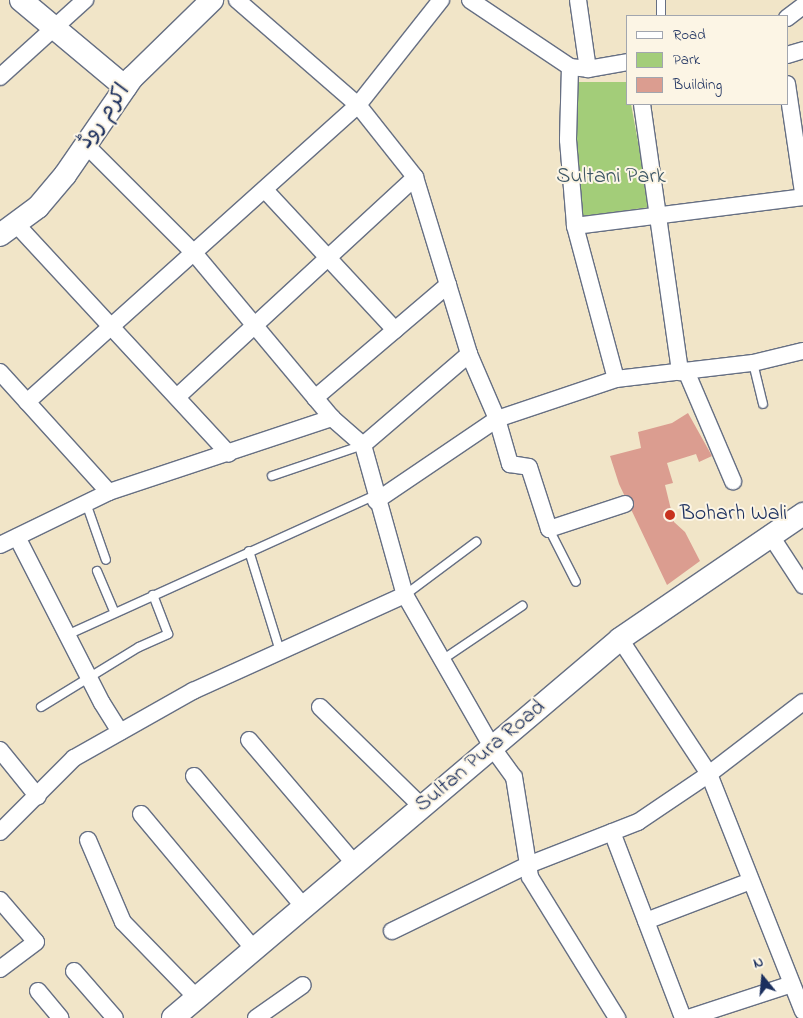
<!DOCTYPE html>
<meta charset="utf-8">
<style>
body{margin:0}
#map{position:relative;width:803px;height:1018px;overflow:hidden;background:#f1e5c8;font-family:"Indie Flower","Playpen Sans Arabic",sans-serif}
div>[style]{position:absolute}
[style*='--x']{left:calc(var(--x)*1px);top:calc(var(--y)*1px);width:calc(var(--w)*1px);rotate:calc(var(--a)*1deg)}
.green>*{inset:0;background:#a3cd79}
.building>*{inset:0;background:#db9d90}
.roads{filter:drop-shadow(1px 0 #666f83) drop-shadow(-1px 0 #666f83) drop-shadow(0 1px #666f83) drop-shadow(0 -1px #666f83)}
.lane>*{height:8px;margin:-4px;padding:0 4px;transform-origin:4px;border-radius:4px;background:#fff}
.street>*{height:16px;margin:-8px;padding:0 8px;transform-origin:8px;border-radius:8px;background:#fff}
.secondary>*{height:22px;margin:-11px;padding:0 11px;transform-origin:11px;border-radius:11px;background:#fff}
.dots>*{width:14px;height:14px;translate:-50% -50%;box-sizing:border-box;border:2px solid #fcf5e5;border-radius:50%}
span{translate:-50% -50%;white-space:nowrap;text-align:center;line-height:1.15;-webkit-text-stroke:4px #fcf5e5;paint-order:stroke}
.street-label{font-size:22px;color:#1b2f5e}
.park-label{font-size:22px;color:#3d5665}
.poi-label{font-size:22px;color:#1b2f5e}
.left{translate:0 -50%;text-align:left}
.legend{position:absolute;left:626px;top:15px;width:162px;height:90px;box-sizing:border-box;background:#fcf5e5;border:1px solid #a2a6af;margin:0;padding:6px 9px;list-style:none;font-size:15px;color:#1b2f5e}
.legend li{display:flex;align-items:center;gap:10px;height:25px}
.legend b{width:25px;border:1px solid #a2a6af}
.north{position:absolute;left:738px;top:953px;width:50px;height:50px;-webkit-text-stroke:4px #fcf5e5;paint-order:stroke;rotate:343deg;font-size:14px;font-weight:700;line-height:20px;text-align:center;color:#1b2f5e}
.north::after{content:'';display:block;margin:auto;width:18px;height:22px;background:#1b2f5e;clip-path:polygon(50% 0,100% 100%,50% 72%,0 100%)}
</style>
<div id="map">
<div class="green">
<div style="clip-path:polygon(573px 82px,626px 82px,627px 104px,631px 104px,650px 207px,579px 217px)"></div>
</div>
<div class="building">
<div style="clip-path:polygon(688px 413px,712px 456px,699px 462px,696px 454px,667px 463px,673px 483px,665px 485px,674px 522px,685px 532px,700px 561px,667px 585px,619px 484px,610px 456px,641px 448px,638px 432px,672px 423px)"></div>
</div>
<div class="roads">
<div class="lane">
<div style="--x:661;--y:0;--w:16;--a:90"></div>
<div style="--x:753;--y:363;--w:42;--a:76.3"></div>
<div style="--x:272;--y:476;--w:96;--a:-18.8"></div>
<div style="--x:86;--y:503;--w:60;--a:70.7"></div>
<div style="--x:549;--y:529;--w:59;--a:63"></div>
<div style="--x:249;--y:551;--w:105;--a:72.8"></div>
<div style="--x:97;--y:571;--w:43;--a:67"></div>
<div style="--x:405;--y:595;--w:89;--a:-36.7"></div>
<div style="--x:67;--y:635;--w:338;--a:-24.4"></div>
<div style="--x:442;--y:660;--w:97;--a:-34"></div>
<div style="--x:41;--y:707;--w:115;--a:-31.5"></div>
<div style="--x:139;--y:647;--w:32;--a:-24"></div>
<div style="--x:168;--y:634;--w:42;--a:-111"></div>
</div>
<div class="street">
<div style="--x:237;--y:0;--w:160;--a:41"></div>
<div style="--x:358;--y:105;--w:92;--a:51.6"></div>
<div style="--x:415;--y:177;--w:185;--a:73"></div>
<div style="--x:469;--y:354;--w:71;--a:66.7"></div>
<div style="--x:497;--y:419;--w:47;--a:73.9"></div>
<div style="--x:510;--y:464;--w:19;--a:9"></div>
<div style="--x:529;--y:467;--w:65;--a:72.1"></div>
<div style="--x:549;--y:529;--w:80;--a:-18.2"></div>
<div style="--x:470;--y:0;--w:120;--a:33.8"></div>
<div style="--x:570;--y:67;--w:18;--a:6"></div>
<div style="--x:588;--y:69;--w:40;--a:-10"></div>
<div style="--x:578;--y:0;--w:70;--a:81.8"></div>
<div style="--x:787;--y:18;--w:20;--a:-37"></div>
<div style="--x:787;--y:55;--w:17;--a:-17"></div>
<div style="--x:570;--y:67;--w:73;--a:91.6"></div>
<div style="--x:568;--y:140;--w:86;--a:85.3"></div>
<div style="--x:575;--y:226;--w:158;--a:75"></div>
<div style="--x:0;--y:77;--w:115;--a:-42.2"></div>
<div style="--x:787;--y:84;--w:109;--a:81.6"></div>
<div style="--x:642;--y:104;--w:271;--a:81.9"></div>
<div style="--x:265;--y:190;--w:191;--a:47.1"></div>
<div style="--x:16;--y:224;--w:313;--a:47.2"></div>
<div style="--x:575;--y:226;--w:230;--a:-7.2"></div>
<div style="--x:686;--y:371;--w:120;--a:66.9"></div>
<div style="--x:0;--y:372;--w:162;--a:47.8"></div>
<div style="--x:177;--y:397;--w:324;--a:-42.7"></div>
<div style="--x:315;--y:398;--w:175;--a:-40.4"></div>
<div style="--x:27;--y:402;--w:445;--a:-41.9"></div>
<div style="--x:358;--y:105;--w:134;--a:-51.7"></div>
<div style="--x:332;--y:418;--w:41;--a:41.1"></div>
<div style="--x:363;--y:445;--w:156;--a:74.4"></div>
<div style="--x:405;--y:595;--w:175;--a:60.2"></div>
<div style="--x:492;--y:747;--w:37;--a:54"></div>
<div style="--x:514;--y:777;--w:101;--a:80.9"></div>
<div style="--x:530;--y:877;--w:166;--a:58.3"></div>
<div style="--x:363;--y:445;--w:140;--a:-40.6"></div>
<div style="--x:376;--y:501;--w:146;--a:-34.1"></div>
<div style="--x:497;--y:419;--w:126;--a:-18.6"></div>
<div style="--x:616;--y:379;--w:138;--a:-6.7"></div>
<div style="--x:753;--y:363;--w:51;--a:-13.5"></div>
<div style="--x:771;--y:536;--w:59;--a:56.9"></div>
<div style="--x:17;--y:537;--w:186;--a:62.9"></div>
<div style="--x:102;--y:703;--w:34;--a:58"></div>
<div style="--x:0;--y:545;--w:121;--a:-25.9"></div>
<div style="--x:109;--y:492;--w:235;--a:-18.4"></div>
<div style="--x:332;--y:418;--w:214;--a:-129.9"></div>
<div style="--x:195;--y:254;--w:154;--a:-135"></div>
<div style="--x:620;--y:639;--w:162;--a:56.6"></div>
<div style="--x:709;--y:774;--w:255;--a:68.4"></div>
<div style="--x:320;--y:707;--w:143;--a:44.4"></div>
<div style="--x:249;--y:740;--w:163;--a:49.5"></div>
<div style="--x:0;--y:750;--w:60;--a:51"></div>
<div style="--x:194;--y:776;--w:171;--a:50"></div>
<div style="--x:141;--y:814;--w:176;--a:50.1"></div>
<div style="--x:0;--y:832;--w:105;--a:-45"></div>
<div style="--x:74;--y:758;--w:137;--a:-29.4"></div>
<div style="--x:193;--y:691;--w:233;--a:-24.4"></div>
<div style="--x:612;--y:832;--w:199;--a:69.1"></div>
<div style="--x:88;--y:840;--w:89;--a:66.9"></div>
<div style="--x:123;--y:922;--w:106;--a:45.8"></div>
<div style="--x:0;--y:900;--w:55;--a:49.4"></div>
<div style="--x:36;--y:942;--w:45;--a:143.1"></div>
<div style="--x:646;--y:921;--w:112;--a:-20.9"></div>
<div style="--x:392;--y:931;--w:151;--a:-25.9"></div>
<div style="--x:528;--y:865;--w:118;--a:-21.4"></div>
<div style="--x:638;--y:822;--w:86;--a:-34.1"></div>
<div style="--x:709;--y:774;--w:118;--a:-37.5"></div>
<div style="--x:74;--y:971;--w:62;--a:48.9"></div>
<div style="--x:38;--y:991;--w:35;--a:50"></div>
<div style="--x:256;--y:1018;--w:57;--a:-35.1"></div>
<div style="--x:688;--y:1018;--w:109;--a:-18.1"></div>
</div>
<div class="secondary">
<div style="--x:21;--y:0;--w:136;--a:39.9"></div>
<div style="--x:0;--y:235;--w:47;--a:-36.4"></div>
<div style="--x:38;--y:207;--w:42;--a:-49.8"></div>
<div style="--x:65;--y:175;--w:118;--a:-55.4"></div>
<div style="--x:132;--y:78;--w:112;--a:-44.3"></div>
<div style="--x:173;--y:1018;--w:586;--a:-40.29"></div>
<div style="--x:620;--y:639;--w:222;--a:-34.3"></div>
</div>
</div>
<div class="dots">
<div style="left:670px;top:515px;background:#c8321e"></div>
</div>
<div class="street-label">
<span style="left:105px;top:117px;rotate:-55deg">اکرم روڈ</span>
<span style="left:481px;top:757px;rotate:-40deg">Sultan Pura Road</span>
</div>
<div class="park-label">
<span style="left:611px;top:178px">Sultani Park</span>
</div>
<div class="poi-label">
<span class="left" style="left:680px;top:515px">Boharh Wali</span>
</div>
<ul class="legend">
<li><b style="height:6px;background:#fff"></b>Road</li>
<li><b style="height:14px;background:#a3cd79"></b>Park</li>
<li><b style="height:14px;background:#db9d90"></b>Building</li>
</ul>
<div class="north">N</div>
</div>
